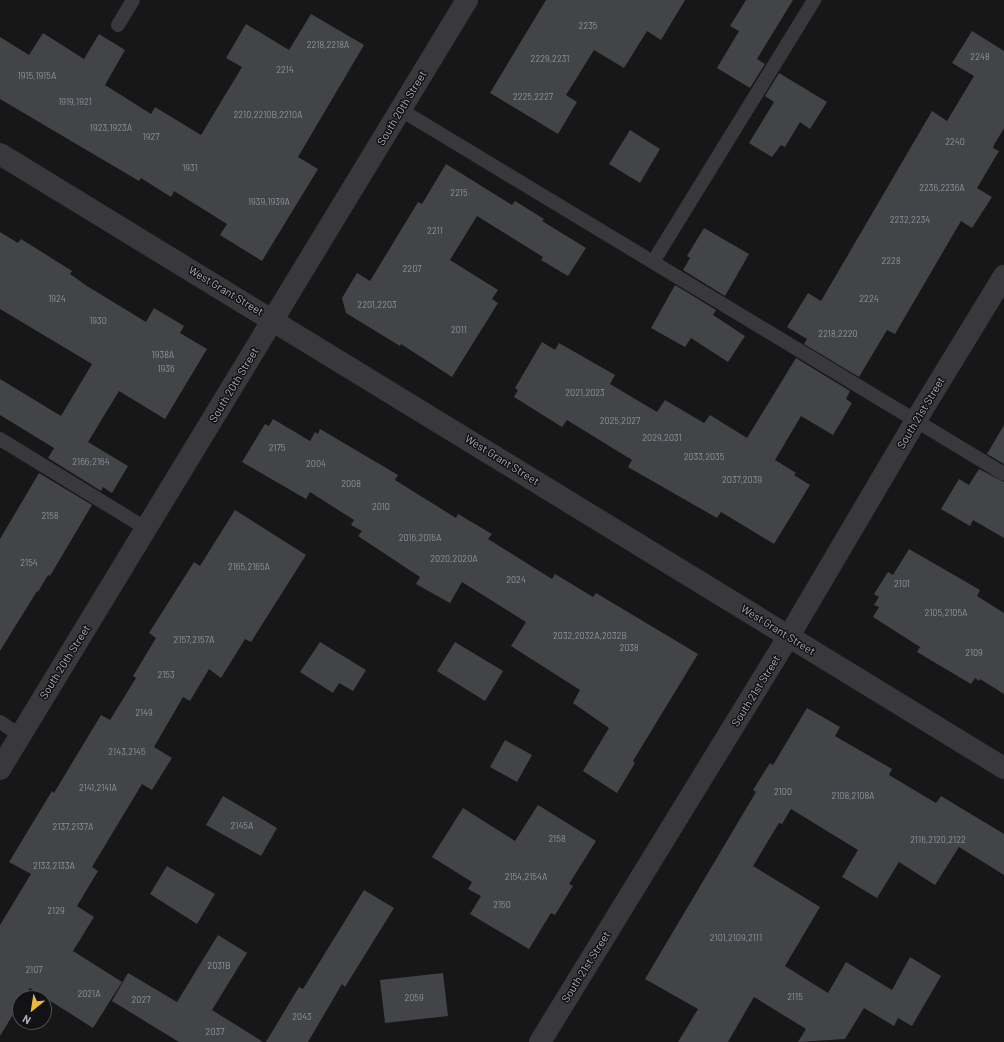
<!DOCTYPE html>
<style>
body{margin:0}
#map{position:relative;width:1004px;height:1042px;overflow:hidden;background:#171718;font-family:Barlow,sans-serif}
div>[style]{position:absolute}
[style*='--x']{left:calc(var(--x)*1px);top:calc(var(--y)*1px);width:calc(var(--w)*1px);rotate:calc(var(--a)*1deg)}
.building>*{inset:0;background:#434448}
.service>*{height:14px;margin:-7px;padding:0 7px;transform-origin:7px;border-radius:7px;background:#38383d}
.minor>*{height:22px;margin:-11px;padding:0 11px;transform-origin:11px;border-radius:11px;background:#38383d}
span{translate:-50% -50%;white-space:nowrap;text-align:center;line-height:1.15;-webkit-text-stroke:3px #121214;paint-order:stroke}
.number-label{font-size:9px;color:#90939c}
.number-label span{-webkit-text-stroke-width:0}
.street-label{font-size:11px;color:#a9adb8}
.north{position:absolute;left:12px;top:990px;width:40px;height:40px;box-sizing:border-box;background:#121214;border:1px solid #4e5056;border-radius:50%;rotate:210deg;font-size:11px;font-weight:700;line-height:16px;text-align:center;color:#a9adb8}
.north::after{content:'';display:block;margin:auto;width:14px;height:18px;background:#eab73d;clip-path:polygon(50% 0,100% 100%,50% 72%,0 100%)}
</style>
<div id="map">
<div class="building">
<div style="clip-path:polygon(546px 0,685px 0,661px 40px,647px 31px,624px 68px,594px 50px,566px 95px,577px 102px,558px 134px,490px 93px)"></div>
<div style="clip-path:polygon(746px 0,793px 0,757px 59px,765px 64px,750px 88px,717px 68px,739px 31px,730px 26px)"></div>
<div style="clip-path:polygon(311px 14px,364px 45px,298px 157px,318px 169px,262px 261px,220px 235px,227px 224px,174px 191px,171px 197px,141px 178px,139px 181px,0 99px,0 37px,29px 55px,43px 33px,84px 59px,99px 34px,125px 50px,105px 85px,151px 114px,155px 107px,201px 135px,242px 67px,226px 58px,246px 24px,289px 50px)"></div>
<div style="clip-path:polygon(972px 31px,1004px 51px,1004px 128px,994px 145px,993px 148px,999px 151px,977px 188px,992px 197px,972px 228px,961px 221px,895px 334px,887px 330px,859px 377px,804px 344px,807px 339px,787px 327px,808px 293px,821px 301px,932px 111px,947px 121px,974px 76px,952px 63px)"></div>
<div style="clip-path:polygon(779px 73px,827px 102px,810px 129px,800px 122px,785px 147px,781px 145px,772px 157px,749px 143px,774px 102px,765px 96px)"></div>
<div style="clip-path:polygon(630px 130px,660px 149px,640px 183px,609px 164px)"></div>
<div style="clip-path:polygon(446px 164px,512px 205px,515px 201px,544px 219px,542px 221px,586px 248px,568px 276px,541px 260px,543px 257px,477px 216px,450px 260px,498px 290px,492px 299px,498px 303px,452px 377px,401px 344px,400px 346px,346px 313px,342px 298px,357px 273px,370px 281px,418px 202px,422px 204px)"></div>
<div style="clip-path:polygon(704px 228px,749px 254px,725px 296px,683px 270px,690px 258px,687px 256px)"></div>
<div style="clip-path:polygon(0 232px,18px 243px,21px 239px,72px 271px,70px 274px,87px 286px,146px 322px,154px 308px,184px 326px,180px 333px,207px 349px,165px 419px,119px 391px,88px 442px,128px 466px,112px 493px,103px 487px,101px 491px,48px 458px,54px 448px,0 415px,0 379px,61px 416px,92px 364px,0 309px)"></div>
<div style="clip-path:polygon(675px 285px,716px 310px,713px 315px,745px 336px,728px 362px,691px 338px,685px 347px,651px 328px)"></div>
<div style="clip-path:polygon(542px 342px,555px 350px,559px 343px,615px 375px,610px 384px,657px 412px,665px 400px,704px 423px,710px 415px,747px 438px,796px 358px,850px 391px,846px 399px,852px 403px,833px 435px,801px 416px,775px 460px,796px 473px,794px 475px,810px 485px,774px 544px,721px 512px,717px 518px,628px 467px,632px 460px,567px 420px,562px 427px,514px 397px,518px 390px,515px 388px)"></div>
<div style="clip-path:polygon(273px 419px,310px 441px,315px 432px,318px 434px,320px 429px,398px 475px,395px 480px,456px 518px,458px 514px,492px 534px,488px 539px,552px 579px,555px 574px,593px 597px,596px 593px,698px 654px,633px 761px,635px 763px,617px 793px,583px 771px,609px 728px,573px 703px,580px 690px,511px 646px,526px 622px,462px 582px,450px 603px,416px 584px,420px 577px,358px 536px,362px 531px,351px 525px,354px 520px,310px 492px,306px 499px,242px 462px,265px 424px,269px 426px)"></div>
<div style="clip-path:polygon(1004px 425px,1004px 464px,987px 454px)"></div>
<div style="clip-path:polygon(979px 469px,1004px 482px,1004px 538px,973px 520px,970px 526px,941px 509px,959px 479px,969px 485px)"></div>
<div style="clip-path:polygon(39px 473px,92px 505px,50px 576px,48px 575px,38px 592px,37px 591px,0 651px,0 539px)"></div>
<div style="clip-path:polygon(235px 510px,306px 555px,251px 642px,245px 639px,221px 678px,209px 669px,190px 701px,183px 697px,154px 747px,172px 758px,152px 790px,142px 784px,92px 867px,98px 871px,77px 906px,94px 917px,73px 951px,122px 982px,93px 1028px,30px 988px,23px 998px,20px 998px,20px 1003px,0 1036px,0 925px,31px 874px,9px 862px,52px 791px,54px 793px,101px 715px,110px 720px,136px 678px,133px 676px,156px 638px,149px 633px,194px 562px,200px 566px)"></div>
<div style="clip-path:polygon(909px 549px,980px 590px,977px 596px,1004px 613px,1004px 694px,980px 679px,979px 681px,975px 678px,971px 684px,917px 652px,920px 647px,873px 617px,879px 607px,874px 605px,879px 597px,874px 594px,888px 572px,893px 575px)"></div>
<div style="clip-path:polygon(320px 642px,366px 670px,353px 691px,339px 683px,333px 693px,300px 672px)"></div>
<div style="clip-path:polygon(455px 642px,503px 671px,485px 701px,437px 671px)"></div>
<div style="clip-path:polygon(807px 708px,840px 727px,835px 736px,892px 769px,889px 775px,936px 803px,941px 796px,1004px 834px,1004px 875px,959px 847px,935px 885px,899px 862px,877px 898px,842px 877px,858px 850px,791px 809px,782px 824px,779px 823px,753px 866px,820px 907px,785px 966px,828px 993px,846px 962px,892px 990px,910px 957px,941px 976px,912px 1026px,898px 1018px,894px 1026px,864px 1008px,845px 1039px,798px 1042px,806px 1029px,754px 997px,728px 1042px,678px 1042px,698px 1009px,645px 979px,756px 792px,753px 790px,770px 763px,773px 765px)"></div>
<div style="clip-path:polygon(505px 740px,532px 755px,517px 782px,490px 767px)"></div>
<div style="clip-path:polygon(223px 796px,277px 828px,261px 856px,206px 825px)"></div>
<div style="clip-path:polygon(538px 805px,596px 841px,569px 884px,573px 886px,555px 915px,551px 913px,529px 949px,470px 914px,481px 896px,468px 889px,472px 882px,432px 857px,463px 808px,515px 841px)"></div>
<div style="clip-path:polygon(167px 866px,215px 894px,197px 924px,150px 894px)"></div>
<div style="clip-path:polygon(364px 890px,394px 908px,345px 987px,342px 984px,308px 1042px,266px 1042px,299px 987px,303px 989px)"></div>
<div style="clip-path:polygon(218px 935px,247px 953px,212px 1010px,263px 1042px,179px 1042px,112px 1001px,128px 973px,177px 1002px)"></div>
<div style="clip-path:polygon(443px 973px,448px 1016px,385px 1023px,380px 980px)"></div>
</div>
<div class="service">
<div style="--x:118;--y:25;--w:29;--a:-59"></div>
<div style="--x:401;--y:110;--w:704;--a:31.12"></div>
<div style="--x:653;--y:262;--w:308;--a:-58.4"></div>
<div style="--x:0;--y:439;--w:172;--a:31.5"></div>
<div style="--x:0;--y:722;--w:24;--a:33"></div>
</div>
<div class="minor">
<div style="--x:0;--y:154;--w:1177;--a:31.45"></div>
<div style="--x:0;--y:769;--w:900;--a:-58.73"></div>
<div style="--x:540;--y:1042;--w:476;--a:-58.5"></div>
<div style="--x:789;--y:636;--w:251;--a:-59.5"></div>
<div style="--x:916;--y:420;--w:169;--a:-58.6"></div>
</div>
<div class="number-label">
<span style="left:588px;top:26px">2235</span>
<span style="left:328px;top:45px">2218,2218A</span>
<span style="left:980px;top:57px">2248</span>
<span style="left:550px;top:59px">2229,2231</span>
<span style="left:285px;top:70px">2214</span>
<span style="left:37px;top:76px">1915,1915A</span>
<span style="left:533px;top:97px">2225,2227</span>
<span style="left:75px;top:102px">1919,1921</span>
<span style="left:268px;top:115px">2210,2210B,2210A</span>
<span style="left:111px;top:128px">1923,1923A</span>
<span style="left:151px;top:137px">1927</span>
<span style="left:955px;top:142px">2240</span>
<span style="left:190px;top:168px">1931</span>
<span style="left:942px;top:188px">2236,2236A</span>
<span style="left:459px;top:193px">2215</span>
<span style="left:269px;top:202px">1939,1939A</span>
<span style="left:910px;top:220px">2232,2234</span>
<span style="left:435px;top:231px">2211</span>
<span style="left:891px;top:261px">2228</span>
<span style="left:412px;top:269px">2207</span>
<span style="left:57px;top:299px">1924</span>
<span style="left:869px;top:299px">2224</span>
<span style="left:377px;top:305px">2201,2203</span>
<span style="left:98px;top:321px">1930</span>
<span style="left:459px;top:330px">2011</span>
<span style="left:838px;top:334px">2218,2220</span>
<span style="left:163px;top:355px">1938A</span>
<span style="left:166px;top:369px">1936</span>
<span style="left:585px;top:393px">2021,2023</span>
<span style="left:620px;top:421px">2025,2027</span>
<span style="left:662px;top:438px">2029,2031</span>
<span style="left:277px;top:448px">2175</span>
<span style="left:704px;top:457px">2033,2035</span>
<span style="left:91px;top:462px">2166;2164</span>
<span style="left:316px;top:464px">2004</span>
<span style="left:742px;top:480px">2037,2039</span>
<span style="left:351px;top:484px">2008</span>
<span style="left:381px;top:507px">2010</span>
<span style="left:50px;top:516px">2158</span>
<span style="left:420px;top:538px">2016,2016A</span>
<span style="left:454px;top:559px">2020,2020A</span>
<span style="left:29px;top:563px">2154</span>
<span style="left:249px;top:567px">2165,2165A</span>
<span style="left:516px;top:580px">2024</span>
<span style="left:902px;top:584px">2101</span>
<span style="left:946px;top:613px">2105,2105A</span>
<span style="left:590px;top:636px">2032,2032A,2032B</span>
<span style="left:194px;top:640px">2157,2157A</span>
<span style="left:629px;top:648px">2038</span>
<span style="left:974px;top:653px">2109</span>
<span style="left:166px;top:675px">2153</span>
<span style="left:144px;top:713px">2149</span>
<span style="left:127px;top:752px">2143,2145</span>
<span style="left:98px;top:788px">2141,2141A</span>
<span style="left:783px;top:792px">2100</span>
<span style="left:853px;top:796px">2108,2108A</span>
<span style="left:242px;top:826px">2145A</span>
<span style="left:73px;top:827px">2137,2137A</span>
<span style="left:557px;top:839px">2158</span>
<span style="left:938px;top:840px">2116,2120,2122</span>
<span style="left:54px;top:866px">2133,2133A</span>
<span style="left:526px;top:877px">2154,2154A</span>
<span style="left:502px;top:905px">2150</span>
<span style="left:56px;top:911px">2129</span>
<span style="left:736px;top:938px">2101,2109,2111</span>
<span style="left:219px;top:966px">2031B</span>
<span style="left:34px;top:970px">2107</span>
<span style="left:89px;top:994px">2021A</span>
<span style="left:795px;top:997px">2115</span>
<span style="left:414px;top:998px">2059</span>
<span style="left:141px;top:1000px">2027</span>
<span style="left:302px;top:1017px">2043</span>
<span style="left:215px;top:1032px">2037</span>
</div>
<div class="street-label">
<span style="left:402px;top:108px;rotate:-59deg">South 20th Street</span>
<span style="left:226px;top:291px;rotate:31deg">West Grant Street</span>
<span style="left:234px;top:385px;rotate:-59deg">South 20th Street</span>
<span style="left:921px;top:413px;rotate:-59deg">South 21st Street</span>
<span style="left:502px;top:460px;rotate:32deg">West Grant Street</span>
<span style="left:778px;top:630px;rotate:32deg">West Grant Street</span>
<span style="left:65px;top:662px;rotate:-58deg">South 20th Street</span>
<span style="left:756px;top:691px;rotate:-58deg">South 21st Street</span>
<span style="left:586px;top:967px;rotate:-58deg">South 21st Street</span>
</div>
<div class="north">N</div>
</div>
